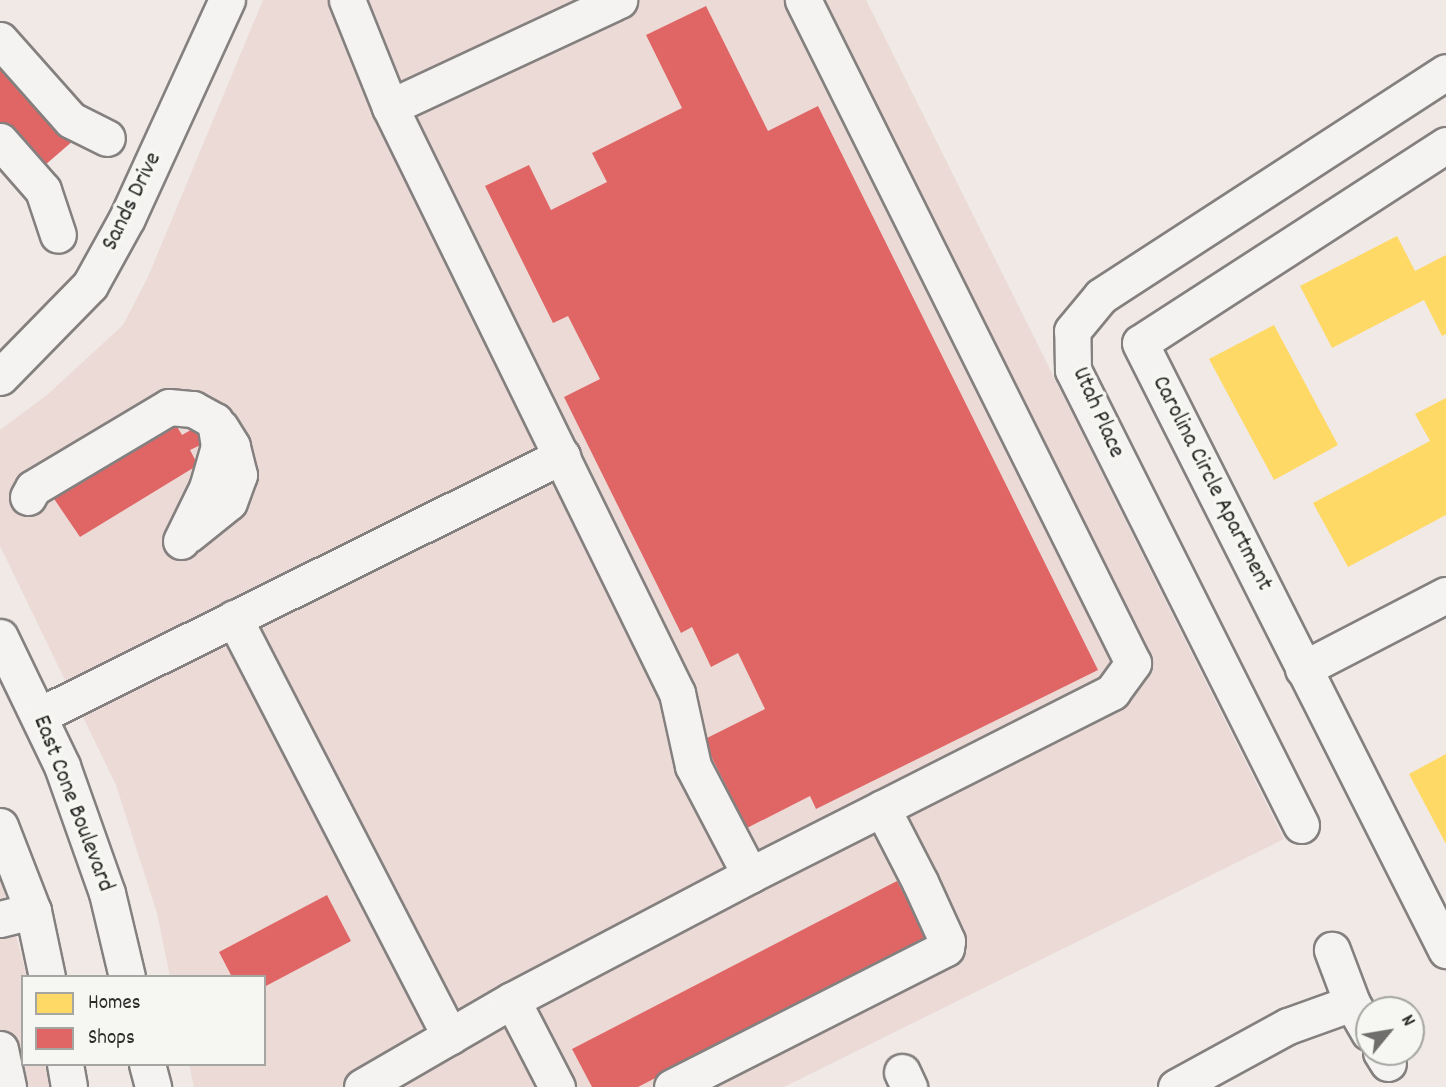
<!DOCTYPE html>
<style>
body{margin:0}
#map{position:relative;width:1446px;height:1087px;overflow:hidden;background:#f0e9e6;font-family:Dekko,sans-serif}
div>[style]{position:absolute}
[style*='--x']{left:calc(var(--x)*1px);top:calc(var(--y)*1px);width:calc(var(--w)*1px);rotate:calc(var(--a)*1deg)}
.built>*{inset:0;background:#ebdad6}
.homes>*{inset:0;background:#ffd966}
.shops>*{inset:0;background:#e06666}
.roads{filter:drop-shadow(2px 0 #84807f) drop-shadow(-2px 0 #84807f) drop-shadow(0 2px #84807f) drop-shadow(0 -2px #84807f)}
.minor>*{height:35px;margin:-17.5px;padding:0 17.5px;transform-origin:17.5px;border-radius:17.5px;background:#f4f3f1}
span{translate:-50% -50%;white-space:nowrap;text-align:center;line-height:1.15;-webkit-text-stroke:7px #f6f6f2;paint-order:stroke}
.street-label{font-size:24px;color:#2b2b2b}
.legend{position:absolute;left:21px;top:975px;width:245px;height:91px;box-sizing:border-box;background:#f6f6f2;border:2px solid #a5a5a2;margin:0;padding:9px 12px;list-style:none;font-size:21px;color:#2b2b2b}
.legend li{display:flex;align-items:center;gap:14px;height:35px}
.legend b{width:35px;border:2px solid #a5a5a2}
.north{position:absolute;left:1355px;top:996px;width:70px;height:70px;box-sizing:border-box;background:#f6f6f2;border:2px solid #a5a5a2;border-radius:50%;rotate:60deg;font-size:19px;font-weight:700;line-height:28px;text-align:center;color:#2b2b2b}
.north::after{content:'';display:block;margin:auto;width:24px;height:32px;background:#706e6c;clip-path:polygon(50% 0,100% 100%,50% 72%,0 100%)}
</style>
<div id="map">
<div class="built">
<div style="clip-path:polygon(263px 0,866px 0,1284px 839px,784px 1087px,194px 1087px,189px 1064px,264px 1064px,264px 977px,170px 977px,157px 913px,116px 785px,0 546px,0 430px,47px 395px,123px 325px,148px 277px)"></div>
<div style="clip-path:polygon(0 876px,27px 977px,23px 977px,23px 1064px,46px 1064px,50px 1087px,0 1087px)"></div>
</div>
<div class="homes">
<div style="clip-path:polygon(1397px 236px,1415px 271px,1446px 255px,1446px 334px,1442px 336px,1424px 300px,1332px 348px,1300px 286px)"></div>
<div style="clip-path:polygon(1274px 325px,1338px 445px,1274px 480px,1209px 359px)"></div>
<div style="clip-path:polygon(1446px 398px,1446px 515px,1348px 567px,1313px 503px,1430px 441px,1415px 414px)"></div>
<div style="clip-path:polygon(1446px 754px,1446px 844px,1409px 774px)"></div>
</div>
<div class="shops">
<div style="clip-path:polygon(706px 6px,768px 131px,818px 106px,1098px 670px,816px 809px,810px 796px,747px 828px,703px 740px,765px 709px,738px 653px,711px 667px,692px 627px,681px 633px,564px 397px,600px 379px,568px 316px,553px 323px,485px 186px,529px 165px,551px 210px,607px 182px,592px 153px,682px 108px,646px 35px)"></div>
<div style="clip-path:polygon(7px 61px,74px 140px,37px 172px,0 128px,0 67px)"></div>
<div style="clip-path:polygon(169px 413px,182px 435px,196px 427px,205px 443px,190px 450px,198px 465px,80px 537px,46px 487px)"></div>
<div style="clip-path:polygon(897px 881px,927px 937px,638px 1087px,592px 1087px,572px 1049px)"></div>
<div style="clip-path:polygon(327px 895px,351px 941px,264px 987px,264px 977px,232px 977px,219px 952px)"></div>
</div>
<div class="roads">
<div class="minor">
<div style="--x:347;--y:0;--w:115;--a:68.1"></div>
<div style="--x:390;--y:107;--w:653;--a:63.91"></div>
<div style="--x:677;--y:693;--w:75;--a:77.6"></div>
<div style="--x:693;--y:766;--w:123;--a:62.4"></div>
<div style="--x:750;--y:875;--w:406;--a:-26.8"></div>
<div style="--x:1112;--y:692;--w:36;--a:-54"></div>
<div style="--x:1133;--y:663;--w:741;--a:-116.46"></div>
<div style="--x:0;--y:40;--w:107;--a:48.4"></div>
<div style="--x:71;--y:120;--w:40;--a:26.6"></div>
<div style="--x:390;--y:107;--w:253;--a:-25"></div>
<div style="--x:0;--y:141;--w:65;--a:48.7"></div>
<div style="--x:43;--y:190;--w:47;--a:71.6"></div>
<div style="--x:1446;--y:145;--w:364;--a:147.1"></div>
<div style="--x:1140;--y:343;--w:680;--a:63.25"></div>
<div style="--x:0;--y:377;--w:129;--a:-45.6"></div>
<div style="--x:90;--y:285;--w:77;--a:-61.1"></div>
<div style="--x:127;--y:218;--w:240;--a:-65.4"></div>
<div style="--x:28;--y:497;--w:10;--a:-61"></div>
<div style="--x:33;--y:488;--w:158;--a:-30.8"></div>
<div style="--x:169;--y:407;--w:24;--a:5"></div>
<div style="--x:193;--y:409;--w:25;--a:29"></div>
<div style="--x:215;--y:421;--w:25;--a:81"></div>
<div style="--x:219;--y:446;--w:44;--a:105.9"></div>
<div style="--x:207;--y:488;--w:59;--a:116.1"></div>
<div style="--x:189;--y:534;--w:51;--a:-38.7"></div>
<div style="--x:229;--y:502;--w:29;--a:-70"></div>
<div style="--x:239;--y:475;--w:30;--a:-104"></div>
<div style="--x:232;--y:446;--w:22;--a:-122"></div>
<div style="--x:234;--y:618;--w:471;--a:62.7"></div>
<div style="--x:0;--y:637;--w:143;--a:64.3"></div>
<div style="--x:62;--y:766;--w:135;--a:70.5"></div>
<div style="--x:107;--y:893;--w:86;--a:76.6"></div>
<div style="--x:1303;--y:669;--w:161;--a:-27.4"></div>
<div style="--x:40;--y:715;--w:583;--a:-26.39"></div>
<div style="--x:1301;--y:825;--w:509;--a:-116.62"></div>
<div style="--x:1073;--y:370;--w:39;--a:-91"></div>
<div style="--x:1072;--y:331;--w:45;--a:-50.4"></div>
<div style="--x:1101;--y:296;--w:411;--a:-33"></div>
<div style="--x:0;--y:826;--w:91;--a:68.8"></div>
<div style="--x:33;--y:911;--w:67;--a:78"></div>
<div style="--x:0;--y:919;--w:34;--a:-14"></div>
<div style="--x:512;--y:1000;--w:98;--a:62.7"></div>
<div style="--x:1352;--y:1003;--w:34;--a:60"></div>
<div style="--x:0;--y:1049;--w:39;--a:78"></div>
<div style="--x:1381;--y:1052;--w:13;--a:58"></div>
<div style="--x:65;--y:1064;--w:23;--a:80"></div>
<div style="--x:147;--y:1064;--w:24;--a:75"></div>
<div style="--x:902;--y:1072;--w:17;--a:65"></div>
<div style="--x:362;--y:1087;--w:173;--a:-30.1"></div>
<div style="--x:512;--y:1000;--w:269;--a:-27.7"></div>
<div style="--x:672;--y:1087;--w:307;--a:-26.9"></div>
<div style="--x:946;--y:948;--w:7;--a:-82"></div>
<div style="--x:947;--y:941;--w:65;--a:-114.6"></div>
<div style="--x:920;--y:882;--w:83;--a:-117.2"></div>
<div style="--x:1176;--y:1087;--w:128;--a:-28.6"></div>
<div style="--x:1288;--y:1026;--w:68;--a:-19.8"></div>
<div style="--x:1352;--y:1003;--w:57;--a:-110.7"></div>
</div>
</div>
<div class="street-label">
<span style="left:133px;top:202px;rotate:-64deg">Sands Drive</span>
<span style="left:1097px;top:413px;rotate:66deg">Utah Place</span>
<span style="left:1211px;top:484px;rotate:63deg">Carolina Circle Apartment</span>
<span style="left:72px;top:804px;rotate:69deg">East Cone Boulevard</span>
</div>
<ul class="legend">
<li><b style="height:19px;background:#ffd966"></b>Homes</li>
<li><b style="height:19px;background:#e06666"></b>Shops</li>
</ul>
<div class="north">N</div>
</div>
